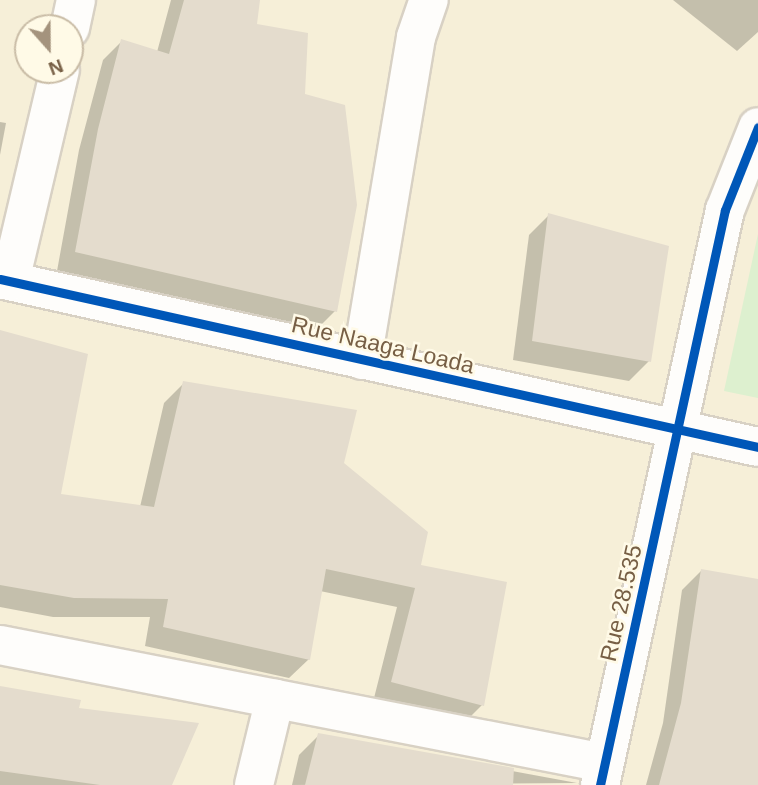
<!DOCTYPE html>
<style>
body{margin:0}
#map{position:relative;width:758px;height:785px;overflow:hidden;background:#f7f4e6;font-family:Helvetica,sans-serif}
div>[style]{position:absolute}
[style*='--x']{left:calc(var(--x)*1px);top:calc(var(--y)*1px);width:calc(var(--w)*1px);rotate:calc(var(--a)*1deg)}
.residential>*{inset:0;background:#f6efd8}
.green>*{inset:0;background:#ddf0cf}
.shadow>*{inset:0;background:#0003}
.building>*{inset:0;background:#e4dccd}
.roads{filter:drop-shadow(2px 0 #d8d1c4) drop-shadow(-2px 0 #d8d1c4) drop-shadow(0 2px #d8d1c4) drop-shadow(0 -2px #d8d1c4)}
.minor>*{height:38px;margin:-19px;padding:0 19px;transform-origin:19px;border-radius:19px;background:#fefdfb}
.cycleway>*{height:9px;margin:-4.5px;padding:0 4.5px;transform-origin:4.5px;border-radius:4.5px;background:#0057b8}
span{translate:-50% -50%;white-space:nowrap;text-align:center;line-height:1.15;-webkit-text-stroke:5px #fffae7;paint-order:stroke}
.street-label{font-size:23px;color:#775f45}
.north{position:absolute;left:14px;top:14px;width:70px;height:70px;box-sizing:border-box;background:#fffae7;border:2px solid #c9bca6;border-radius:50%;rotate:159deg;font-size:19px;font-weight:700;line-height:28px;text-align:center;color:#775f45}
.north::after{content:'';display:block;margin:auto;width:24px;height:32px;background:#a4937d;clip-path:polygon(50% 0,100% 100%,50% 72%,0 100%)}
</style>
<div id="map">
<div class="residential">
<div style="clip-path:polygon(evenodd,0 0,758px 0,758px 785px,0 785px,0 0,28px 28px,70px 28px,70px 70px,28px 70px,28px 28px)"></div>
</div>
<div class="green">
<div style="clip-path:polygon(758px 234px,758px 398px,724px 391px)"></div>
</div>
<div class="shadow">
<div style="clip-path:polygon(171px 0,258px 0,255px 25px,303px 96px,335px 311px,316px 330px,57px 271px,79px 150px,103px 60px,122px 41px,157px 52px)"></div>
<div style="clip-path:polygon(673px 0,758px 0,758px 32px,737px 51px)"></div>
<div style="clip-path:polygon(0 122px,6px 123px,0 155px)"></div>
<div style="clip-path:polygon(549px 215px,649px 361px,629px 381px,513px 360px,529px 235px)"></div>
<div style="clip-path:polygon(0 335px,58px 496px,140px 507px,164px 403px,184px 383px,342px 463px,419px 567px,482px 705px,463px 724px,373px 702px,397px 607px,320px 591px,309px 659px,289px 678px,145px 646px,150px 617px,53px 617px,0 607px)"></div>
<div style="clip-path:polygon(701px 571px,758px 581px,758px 785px,646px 785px,663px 723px,682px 590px)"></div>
<div style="clip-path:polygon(0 687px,77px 709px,170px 785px,0 785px)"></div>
<div style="clip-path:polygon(319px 735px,577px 783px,292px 785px,299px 755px)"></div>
</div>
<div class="building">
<div style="clip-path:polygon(184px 0,260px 0,257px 24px,308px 33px,305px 94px,345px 105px,357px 205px,337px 312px,75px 252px,98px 129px,121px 39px,169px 54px)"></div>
<div style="clip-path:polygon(548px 213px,669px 246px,651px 362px,532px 341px)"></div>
<div style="clip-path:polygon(0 330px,88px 354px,61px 494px,154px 507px,183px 381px,357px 410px,344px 463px,428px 532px,421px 565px,507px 582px,484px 706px,391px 682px,415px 588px,326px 569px,310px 660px,163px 627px,168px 599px,74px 598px,0 585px)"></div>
<div style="clip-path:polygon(701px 569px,758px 579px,758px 785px,659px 785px,681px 703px)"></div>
<div style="clip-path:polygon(0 686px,81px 700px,79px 708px,199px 723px,172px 785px,100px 785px,0 771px)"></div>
<div style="clip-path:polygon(318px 733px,514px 768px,513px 785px,305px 785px)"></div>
</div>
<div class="roads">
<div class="minor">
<div style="--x:70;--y:28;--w:29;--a:-78"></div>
<div style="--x:0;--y:279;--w:776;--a:12.5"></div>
<div style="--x:10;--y:281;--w:217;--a:-76.7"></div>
<div style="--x:362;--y:360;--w:327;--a:-80.5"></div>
<div style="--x:416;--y:37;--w:39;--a:-71"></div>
<div style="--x:0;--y:645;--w:615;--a:11.05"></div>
<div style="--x:254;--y:785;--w:89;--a:-76.4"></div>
<div style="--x:600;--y:785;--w:588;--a:-77.74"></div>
<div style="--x:725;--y:210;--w:89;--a:-68.3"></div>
</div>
</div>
<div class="cycleway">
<div style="--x:0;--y:279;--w:776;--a:12.5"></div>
<div style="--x:600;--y:785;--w:588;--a:-77.74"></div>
<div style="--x:725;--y:210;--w:89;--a:-68.3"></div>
</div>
<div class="street-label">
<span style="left:383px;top:345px;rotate:13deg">Rue Naaga Loada</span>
<span style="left:621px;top:603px;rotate:-77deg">Rue 28.535</span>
</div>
<div class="north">N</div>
</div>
